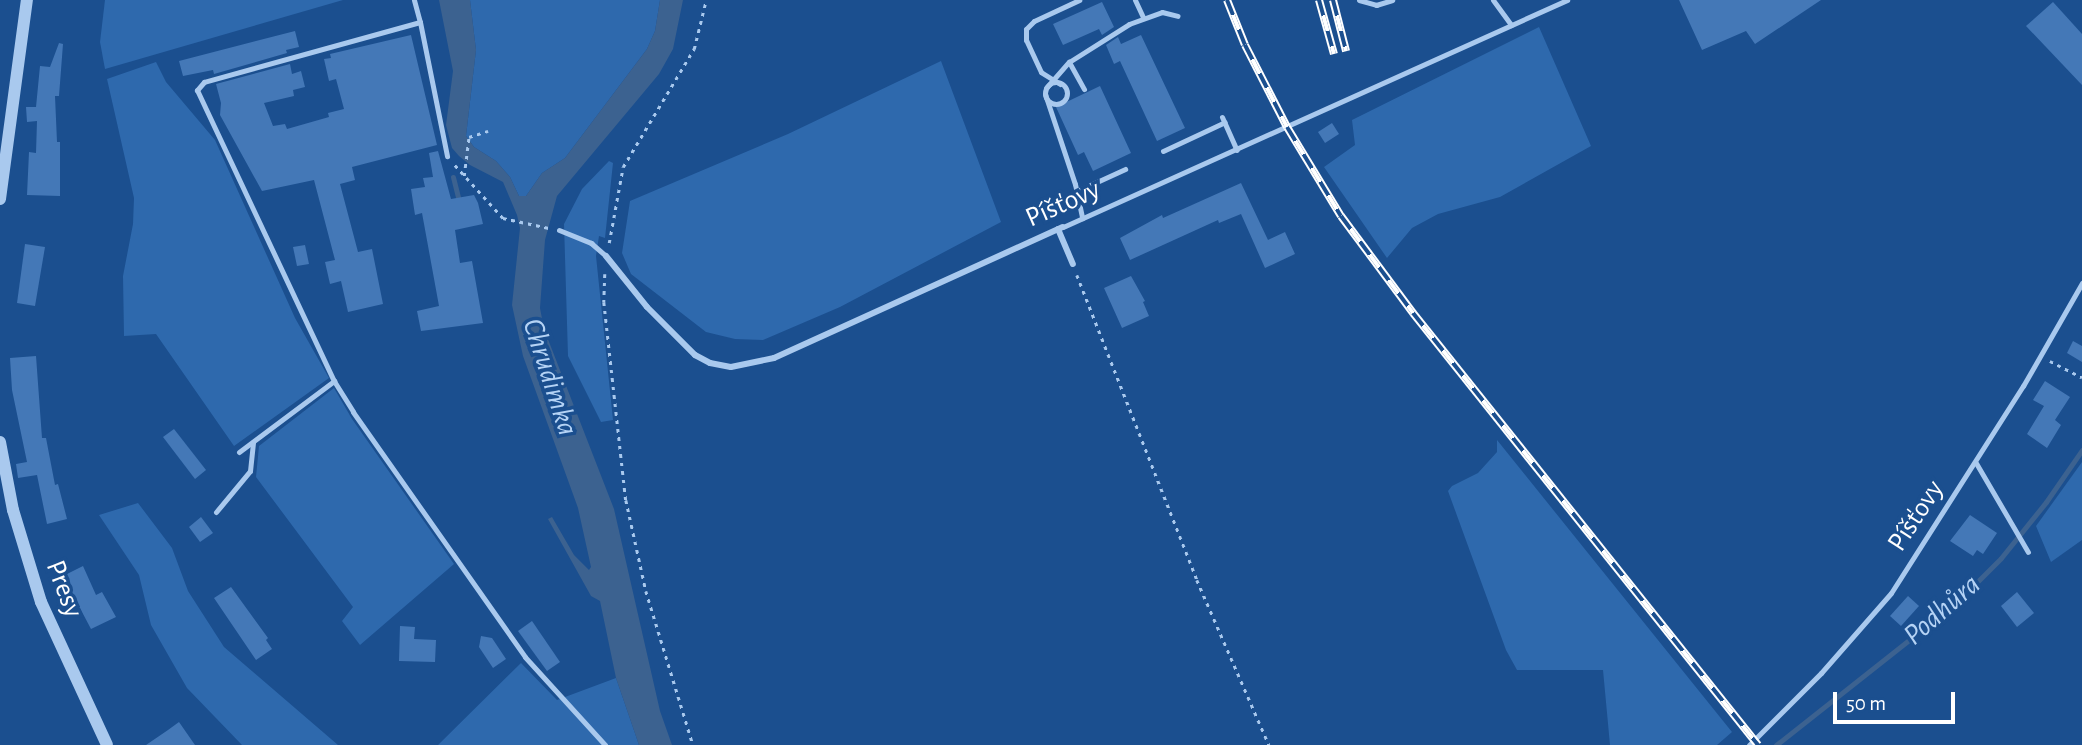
<!DOCTYPE html>
<meta charset="utf-8">
<style>
body{margin:0}
#map{position:relative;width:2082px;height:745px;overflow:hidden;background:#1b4f8f;font-family:"Alegreya Sans",sans-serif}
div>[style]{position:absolute}
[style*='--x']{left:calc(var(--x)*1px);top:calc(var(--y)*1px);width:calc(var(--w)*1px);rotate:calc(var(--a)*1deg)}
.green>*{inset:0;background:#2e69ad}
.water>*{inset:0;background:#3c6290}
.stream>*{height:5px;margin:-2.5px;padding:0 2.5px;transform-origin:2.5px;border-radius:2.5px;background:#3c6290}
.building>*{inset:0;background:#4478b7}
.path>*{height:2.5px;margin-top:-1.25px;transform-origin:0;background:repeating-linear-gradient(90deg,#a9c9ee 0 3.5px,transparent 0 8.5px)}
.service>*{height:5px;margin:-2.5px;padding:0 2.5px;transform-origin:2.5px;border-radius:2.5px;background:#a9c9ee}
.service>.ring{margin:-2.5px;padding:0;box-sizing:content-box;background:none;border:5px solid #a9c9ee;border-radius:50%}
.pedestrian>*{height:6px;margin:-3px;padding:0 3px;transform-origin:3px;border-radius:3px;background:#a9c9ee}
.tertiary>*{height:12px;margin:-6px;padding:0 6px;transform-origin:6px;border-radius:6px;background:#a9c9ee}
.rail>*{height:8px;margin-top:-4px;transform-origin:0;background:repeating-linear-gradient(90deg,#1b4f8f 0 16px,#fff 0 32px);box-sizing:border-box;border-block:2px solid #fff}
span{translate:-50% -50%;white-space:nowrap;text-align:center;line-height:1.15;-webkit-text-stroke:7px #1b4f8f;paint-order:stroke}
.street-label{font-size:28px;color:#fff}
.water-label{font-size:30px;color:#b5d3f5;font-style:italic}
.scale{position:absolute;left:1833px;top:692px;width:122px;height:32px;box-sizing:border-box;border:4px solid #fff;border-top:0;padding-left:9px;font-size:21px;line-height:24px;white-space:nowrap;color:#fff;-webkit-text-stroke:5px #1b4f8f;paint-order:stroke}
</style>
<div id="map">
<div class="green">
<div style="clip-path:polygon(105px 0,343px 0,105px 69px,100px 42px)"></div>
<div style="clip-path:polygon(470px 0,660px 0,655px 31px,647px 49px,565px 158px,542px 173px,526px 196px,519px 196px,510px 177px,496px 161px,474px 147px,466px 136px,476px 50px)"></div>
<div style="clip-path:polygon(1539px 27px,1591px 146px,1500px 197px,1438px 214px,1412px 228px,1387px 258px,1324px 167px,1355px 145px,1352px 120px)"></div>
<div style="clip-path:polygon(941px 61px,1001px 222px,840px 307px,763px 340px,735px 339px,706px 332px,631px 274px,622px 253px,630px 201px,788px 134px)"></div>
<div style="clip-path:polygon(156px 62px,166px 82px,215px 140px,295px 318px,329px 378px,234px 446px,156px 334px,124px 336px,123px 276px,133px 224px,134px 198px,107px 79px)"></div>
<div style="clip-path:polygon(609px 161px,613px 163px,605px 238px,599px 236px,596px 256px,613px 420px,601px 422px,568px 356px,564px 224px,582px 189px)"></div>
<div style="clip-path:polygon(334px 388px,352px 419px,454px 564px,360px 645px,342px 621px,353px 607px,256px 477px,259px 446px)"></div>
<div style="clip-path:polygon(1497px 440px,1732px 732px,1717px 745px,1610px 745px,1603px 670px,1517px 670px,1506px 650px,1448px 491px,1452px 486px,1478px 473px,1497px 452px)"></div>
<div style="clip-path:polygon(2082px 462px,2082px 540px,2051px 562px,2036px 526px)"></div>
<div style="clip-path:polygon(138px 503px,172px 548px,188px 591px,224px 647px,338px 745px,242px 745px,187px 688px,151px 625px,139px 575px,99px 515px)"></div>
<div style="clip-path:polygon(521px 663px,557px 700px,616px 678px,639px 745px,438px 745px)"></div>
</div>
<div class="water">
<div style="clip-path:polygon(439px 0,470px 0,476px 50px,466px 136px,474px 147px,496px 161px,510px 177px,519px 196px,526px 196px,542px 173px,565px 158px,647px 49px,655px 31px,660px 0,683px 0,673px 49px,659px 74px,557px 196px,545px 240px,540px 308px,544px 329px,614px 509px,660px 711px,672px 745px,639px 745px,616px 678px,600px 601px,591px 596px,548px 519px,552px 517px,574px 555px,589px 570px,591px 567px,578px 508px,523px 356px,512px 305px,520px 228px,517px 215px,503px 182px,470px 165px,459px 156px,452px 148px,446px 125px,453px 71px)"></div>
</div>
<div class="stream">
<div style="--x:453;--y:177;--w:21;--a:76"></div>
<div style="--x:1776;--y:745;--w:231;--a:-38.3"></div>
<div style="--x:1957;--y:602;--w:62;--a:-45"></div>
<div style="--x:2001;--y:558;--w:72;--a:-51.2"></div>
<div style="--x:2046;--y:502;--w:63;--a:-55.3"></div>
</div>
<div class="building">
<div style="clip-path:polygon(1679px 0,1821px 0,1755px 44px,1746px 31px,1702px 50px)"></div>
<div style="clip-path:polygon(1102px 2px,1114px 27px,1102px 35px,1099px 29px,1063px 45px,1053px 24px)"></div>
<div style="clip-path:polygon(2053px 2px,2082px 34px,2082px 85px,2026px 26px)"></div>
<div style="clip-path:polygon(295px 31px,299px 47px,286px 50px,287px 53px,214px 74px,213px 70px,183px 76px,179px 61px)"></div>
<div style="clip-path:polygon(411px 35px,437px 145px,352px 167px,355px 180px,340px 184px,358px 252px,372px 249px,383px 304px,348px 312px,341px 281px,330px 284px,325px 262px,335px 260px,314px 180px,262px 191px,220px 115px,221px 103px,216px 84px,290px 64px,292px 74px,301px 71px,305px 87px,293px 90px,294px 96px,264px 103px,273px 126px,285px 124px,287px 129px,329px 117px,328px 113px,344px 109px,336px 79px,329px 81px,324px 59px,331px 58px,330px 54px)"></div>
<div style="clip-path:polygon(1141px 35px,1185px 128px,1157px 141px,1120px 61px,1114px 64px,1106px 45px,1118px 37px,1121px 44px)"></div>
<div style="clip-path:polygon(59px 43px,63px 44px,59px 96px,55px 96px,57px 142px,60px 142px,60px 196px,27px 195px,29px 152px,36px 153px,37px 121px,27px 122px,26px 107px,36px 107px,40px 66px,50px 67px)"></div>
<div style="clip-path:polygon(1100px 86px,1131px 153px,1093px 171px,1084px 152px,1078px 155px,1056px 107px)"></div>
<div style="clip-path:polygon(1332px 123px,1339px 134px,1325px 143px,1318px 132px)"></div>
<div style="clip-path:polygon(438px 151px,451px 199px,474px 195px,478px 203px,483px 224px,455px 230px,460px 263px,472px 261px,483px 323px,421px 331px,417px 311px,439px 306px,422px 213px,415px 215px,411px 189px,425px 187px,423px 178px,433px 177px,429px 153px)"></div>
<div style="clip-path:polygon(1241px 183px,1268px 240px,1285px 232px,1295px 254px,1265px 268px,1241px 214px,1219px 223px,1218px 220px,1130px 260px,1120px 238px,1162px 215px,1163px 218px)"></div>
<div style="clip-path:polygon(25px 244px,45px 247px,35px 306px,17px 303px)"></div>
<div style="clip-path:polygon(305px 245px,309px 264px,297px 266px,293px 247px)"></div>
<div style="clip-path:polygon(1131px 276px,1145px 301px,1143px 302px,1149px 316px,1122px 328px,1104px 288px)"></div>
<div style="clip-path:polygon(2073px 341px,2082px 346px,2082px 362px,2067px 353px)"></div>
<div style="clip-path:polygon(36px 356px,42px 438px,46px 438px,55px 485px,58px 484px,67px 519px,47px 524px,37px 475px,18px 478px,16px 464px,27px 462px,12px 390px,10px 358px)"></div>
<div style="clip-path:polygon(2045px 381px,2070px 397px,2055px 420px,2061px 425px,2047px 448px,2027px 434px,2044px 406px,2033px 400px)"></div>
<div style="clip-path:polygon(174px 429px,206px 470px,195px 479px,163px 437px)"></div>
<div style="clip-path:polygon(1970px 515px,1997px 533px,1983px 554px,1977px 550px,1973px 556px,1950px 541px)"></div>
<div style="clip-path:polygon(201px 517px,213px 533px,200px 542px,189px 527px)"></div>
<div style="clip-path:polygon(83px 566px,96px 595px,102px 592px,116px 617px,91px 629px,63px 576px)"></div>
<div style="clip-path:polygon(231px 587px,268px 638px,266px 640px,272px 649px,256px 660px,214px 598px)"></div>
<div style="clip-path:polygon(2017px 592px,2034px 613px,2017px 627px,2001px 606px)"></div>
<div style="clip-path:polygon(1908px 596px,1919px 606px,1901px 626px,1890px 616px)"></div>
<div style="clip-path:polygon(532px 621px,560px 662px,547px 671px,518px 631px)"></div>
<div style="clip-path:polygon(400px 626px,415px 627px,414px 639px,436px 640px,435px 662px,399px 661px)"></div>
<div style="clip-path:polygon(481px 636px,492px 638px,506px 659px,493px 668px,479px 647px)"></div>
<div style="clip-path:polygon(179px 722px,195px 745px,146px 745px,168px 730px)"></div>
</div>
<div class="path">
<div style="--x:455;--y:165;--w:72;--a:47.8"></div>
<div style="--x:503;--y:218;--w:47;--a:12.3"></div>
<div style="--x:464;--y:176;--w:39;--a:-83"></div>
<div style="--x:469;--y:137;--w:20;--a:-18"></div>
<div style="--x:609;--y:243;--w:77;--a:-79.6"></div>
<div style="--x:623;--y:167;--w:138;--a:-59"></div>
<div style="--x:694;--y:49;--w:50;--a:-76.2"></div>
<div style="--x:605;--y:274;--w:28;--a:92"></div>
<div style="--x:604;--y:302;--w:199;--a:83.7"></div>
<div style="--x:626;--y:500;--w:93;--a:77.6"></div>
<div style="--x:646;--y:591;--w:161;--a:73"></div>
<div style="--x:1077;--y:275;--w:328;--a:68.5"></div>
<div style="--x:1197;--y:580;--w:180;--a:66.4"></div>
<div style="--x:2050;--y:361;--w:36;--a:27"></div>
</div>
<div class="service">
<div style="--x:414;--y:0;--w:23;--a:75"></div>
<div style="--x:420;--y:22;--w:224;--a:164.5"></div>
<div style="--x:204;--y:82;--w:11;--a:131"></div>
<div style="--x:197;--y:90;--w:322;--a:64.8"></div>
<div style="--x:334;--y:381;--w:36;--a:58"></div>
<div style="--x:353;--y:412;--w:299;--a:54.9"></div>
<div style="--x:525;--y:657;--w:119;--a:47.7"></div>
<div style="--x:1135;--y:0;--w:19;--a:65"></div>
<div style="--x:1359;--y:0;--w:18;--a:16"></div>
<div style="--x:1376;--y:5;--w:17;--a:-17"></div>
<div style="--x:1493;--y:0;--w:31;--a:54"></div>
<div style="--x:420;--y:22;--w:137;--a:78.6"></div>
<div style="--x:1069;--y:62;--w:31;--a:61"></div>
<div class="ring" style="left:1045px;top:82px;width:17px;height:17px"></div>
<div style="--x:1060;--y:84;--w:22;--a:-148"></div>
<div style="--x:1041;--y:72;--w:35;--a:-115"></div>
<div style="--x:1026;--y:40;--w:11;--a:-90"></div>
<div style="--x:1026;--y:29;--w:11;--a:-45"></div>
<div style="--x:1034;--y:21;--w:50;--a:-25"></div>
<div style="--x:1046;--y:88;--w:35;--a:-49"></div>
<div style="--x:1069;--y:62;--w:71;--a:-32.3"></div>
<div style="--x:1129;--y:24;--w:35;--a:-20"></div>
<div style="--x:1162;--y:12;--w:16;--a:14"></div>
<div style="--x:1045;--y:94;--w:95;--a:71.6"></div>
<div style="--x:1075;--y:184;--w:35;--a:78"></div>
<div style="--x:1222;--y:117;--w:36;--a:66"></div>
<div style="--x:1163;--y:151;--w:68;--a:-25.1"></div>
<div style="--x:1077;--y:191;--w:53;--a:-24.6"></div>
<div style="--x:1063;--y:227;--w:553;--a:-24.25"></div>
<div style="--x:559;--y:230;--w:35;--a:22"></div>
<div style="--x:591;--y:243;--w:20;--a:41"></div>
<div style="--x:239;--y:452;--w:119;--a:-36.8"></div>
<div style="--x:1976;--y:463;--w:103;--a:59.7"></div>
<div style="--x:216;--y:512;--w:53;--a:-50.3"></div>
<div style="--x:250;--y:471;--w:29;--a:-84"></div>
<div style="--x:1749;--y:745;--w:102;--a:-45"></div>
<div style="--x:1821;--y:673;--w:106;--a:-48.8"></div>
<div style="--x:1891;--y:593;--w:246;--a:-57.5"></div>
<div style="--x:2023;--y:386;--w:119;--a:-60.2"></div>
</div>
<div class="pedestrian">
<div style="--x:1058;--y:229;--w:38;--a:67"></div>
<div style="--x:606;--y:256;--w:65;--a:51.2"></div>
<div style="--x:647;--y:307;--w:68;--a:45"></div>
<div style="--x:695;--y:355;--w:17;--a:28"></div>
<div style="--x:710;--y:363;--w:21;--a:11"></div>
<div style="--x:731;--y:367;--w:44;--a:-11.8"></div>
<div style="--x:774;--y:358;--w:317;--a:-24.4"></div>
</div>
<div class="tertiary">
<div style="--x:0;--y:199;--w:201;--a:-82.3"></div>
<div style="--x:0;--y:442;--w:69;--a:79.2"></div>
<div style="--x:13;--y:510;--w:96;--a:73.1"></div>
<div style="--x:41;--y:602;--w:157;--a:65.2"></div>
</div>
<div class="rail">
<div style="--x:1227;--y:0;--w:48;--a:68.2"></div>
<div style="--x:1245;--y:45;--w:92;--a:62.9"></div>
<div style="--x:1287;--y:127;--w:104;--a:58.8"></div>
<div style="--x:1341;--y:216;--w:121;--a:53.4"></div>
<div style="--x:1413;--y:313;--w:553;--a:51.39"></div>
<div style="--x:1319;--y:0;--w:56;--a:74.5"></div>
<div style="--x:1333;--y:0;--w:53;--a:75.7"></div>
</div>
<div class="street-label">
<span style="left:1063px;top:204px;rotate:-24deg">Píšťovy</span>
<span style="left:1916px;top:516px;rotate:-57deg">Píšťovy</span>
<span style="left:64px;top:589px;rotate:69deg">Presy</span>
</div>
<div class="water-label">
<span style="left:550px;top:377px;rotate:72deg">Chrudimka</span>
<span style="left:1942px;top:610px;rotate:-41deg">Podhůra</span>
</div>
<div class="scale">50 m</div>
</div>
